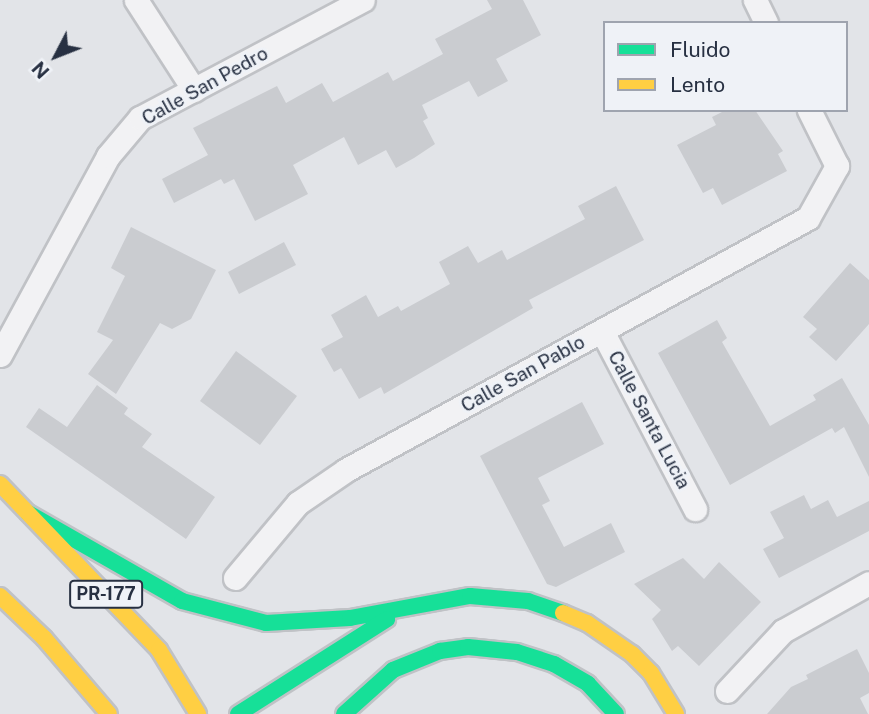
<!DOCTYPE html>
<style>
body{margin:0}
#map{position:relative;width:869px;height:714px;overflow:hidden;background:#e2e4e8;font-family:"Public Sans",sans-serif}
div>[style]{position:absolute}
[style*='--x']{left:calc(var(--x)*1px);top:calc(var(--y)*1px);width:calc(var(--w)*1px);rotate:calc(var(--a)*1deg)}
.building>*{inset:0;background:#caccd0}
.roads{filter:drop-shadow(2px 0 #c0c2c6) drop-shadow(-2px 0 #c0c2c6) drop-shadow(0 2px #c0c2c6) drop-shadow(0 -2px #c0c2c6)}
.street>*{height:23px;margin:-11.5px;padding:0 11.5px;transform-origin:11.5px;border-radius:11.5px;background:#f2f2f4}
.fast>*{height:16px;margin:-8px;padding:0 8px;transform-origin:8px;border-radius:8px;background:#16e098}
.slow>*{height:16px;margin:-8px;padding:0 8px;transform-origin:8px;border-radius:8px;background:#ffcf43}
span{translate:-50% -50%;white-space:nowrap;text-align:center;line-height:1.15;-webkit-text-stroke:6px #eff2f7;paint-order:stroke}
.shield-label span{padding:2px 5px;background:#eff2f7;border:2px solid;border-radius:5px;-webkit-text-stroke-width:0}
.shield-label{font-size:18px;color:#273042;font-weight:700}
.street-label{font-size:19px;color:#273042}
.legend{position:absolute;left:603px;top:21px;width:245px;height:91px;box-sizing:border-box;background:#eff2f7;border:2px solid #9fa4af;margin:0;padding:9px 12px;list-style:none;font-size:21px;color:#273042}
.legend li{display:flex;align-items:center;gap:14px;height:35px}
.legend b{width:35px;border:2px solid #9fa4af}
.north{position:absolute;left:21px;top:21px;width:70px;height:70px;-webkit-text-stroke:5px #eff2f7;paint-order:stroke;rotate:228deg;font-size:19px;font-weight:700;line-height:28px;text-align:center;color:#273042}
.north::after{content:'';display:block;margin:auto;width:24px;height:32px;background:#273042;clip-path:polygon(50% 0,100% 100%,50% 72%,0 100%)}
</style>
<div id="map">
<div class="building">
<div style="clip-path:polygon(487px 0,523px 0,541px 35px,496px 59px,508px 81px,478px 97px,469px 81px,422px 105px,428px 118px,423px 121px,435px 144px,414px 158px,396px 168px,386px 150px,358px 165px,344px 137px,293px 165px,308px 194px,255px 221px,234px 179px,224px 184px,221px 179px,174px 203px,162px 179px,208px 155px,193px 128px,277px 86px,286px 103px,322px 83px,333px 102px,388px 72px,393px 81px,443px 54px,435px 39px,492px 9px)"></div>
<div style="clip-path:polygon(726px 110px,755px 110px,783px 151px,778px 154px,787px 171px,722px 205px,713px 188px,703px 193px,677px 145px,716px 125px,712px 117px)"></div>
<div style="clip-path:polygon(616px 186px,644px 240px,529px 300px,533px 308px,384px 394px,381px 387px,359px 399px,341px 368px,334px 372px,321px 349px,343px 337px,331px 315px,366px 295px,378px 317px,398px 306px,401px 311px,450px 284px,439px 262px,468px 246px,478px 263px,502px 250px,507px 260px,585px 219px,578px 206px)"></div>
<div style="clip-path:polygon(131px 227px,216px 270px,191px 319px,172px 329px,160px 323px,116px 394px,88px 374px,113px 340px,97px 332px,125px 276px,111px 268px)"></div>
<div style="clip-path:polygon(284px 242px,296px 265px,239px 294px,228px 272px)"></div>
<div style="clip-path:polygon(850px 263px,869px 280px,869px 324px,836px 361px,809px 337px,817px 329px,803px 317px)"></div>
<div style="clip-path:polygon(717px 320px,727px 338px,722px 342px,770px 426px,816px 400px,813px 395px,842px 378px,869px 425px,869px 477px,844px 427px,835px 433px,832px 428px,730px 485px,658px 353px)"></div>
<div style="clip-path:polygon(236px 351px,297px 396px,260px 445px,200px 401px)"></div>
<div style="clip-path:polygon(97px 385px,128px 408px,124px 414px,152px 434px,142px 447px,215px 497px,186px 539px,26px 427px,39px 408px,67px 427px)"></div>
<div style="clip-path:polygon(582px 402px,604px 444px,538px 478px,550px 501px,542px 505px,564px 547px,611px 523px,625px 552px,556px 587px,547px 584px,480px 456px)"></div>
<div style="clip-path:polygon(804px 495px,811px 509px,828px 500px,837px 517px,869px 501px,869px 531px,779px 578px,763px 549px,784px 538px,770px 512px)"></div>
<div style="clip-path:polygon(683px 558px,704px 579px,719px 562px,761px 602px,699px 666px,678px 646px,672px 651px,652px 619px,661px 610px,634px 584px)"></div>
<div style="clip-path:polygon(857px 649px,869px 673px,869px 693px,860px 698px,868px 714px,767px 714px,791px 687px,808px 679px,806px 675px)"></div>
</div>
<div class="roads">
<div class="street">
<div style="--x:136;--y:0;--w:107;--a:57.2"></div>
<div style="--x:755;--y:0;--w:25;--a:64"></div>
<div style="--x:602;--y:331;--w:201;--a:62.4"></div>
<div style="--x:0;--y:355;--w:226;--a:-61.5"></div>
<div style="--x:108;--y:156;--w:50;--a:-49.9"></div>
<div style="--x:140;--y:118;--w:252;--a:-27.9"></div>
<div style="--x:235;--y:578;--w:98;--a:-50"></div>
<div style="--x:298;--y:503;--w:58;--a:-34.5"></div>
<div style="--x:346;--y:470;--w:526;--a:-28.61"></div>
<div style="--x:808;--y:218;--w:60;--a:-60.9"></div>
<div style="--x:837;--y:166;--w:63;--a:-116.6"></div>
<div style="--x:727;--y:691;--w:82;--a:-47"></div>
<div style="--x:783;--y:631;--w:98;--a:-29.2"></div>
</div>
<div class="fast">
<div style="--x:28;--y:513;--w:177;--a:29.7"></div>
<div style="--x:182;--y:601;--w:87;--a:14.7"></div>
<div style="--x:266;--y:623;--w:84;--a:-3.4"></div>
<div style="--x:350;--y:618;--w:122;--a:-10.4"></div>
<div style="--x:470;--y:596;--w:58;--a:4.9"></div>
<div style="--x:528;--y:601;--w:37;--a:19"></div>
<div style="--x:238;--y:714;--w:177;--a:-32.5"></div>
<div style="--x:344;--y:714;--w:66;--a:-41.9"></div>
<div style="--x:393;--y:670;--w:51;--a:-22"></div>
<div style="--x:440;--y:651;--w:28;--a:-8"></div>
<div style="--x:468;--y:647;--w:49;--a:5.8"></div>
<div style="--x:517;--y:652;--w:39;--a:18"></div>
<div style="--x:554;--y:664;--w:39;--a:30"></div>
<div style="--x:588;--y:684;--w:41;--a:47"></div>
</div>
<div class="slow">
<div style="--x:0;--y:484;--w:230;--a:46.2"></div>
<div style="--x:159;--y:650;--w:75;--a:58.6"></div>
<div style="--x:0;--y:596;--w:61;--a:43.7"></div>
<div style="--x:44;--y:638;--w:100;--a:49.5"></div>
<div style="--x:563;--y:613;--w:26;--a:23"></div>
<div style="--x:587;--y:623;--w:55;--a:34.6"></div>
<div style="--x:632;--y:654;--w:27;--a:45"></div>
<div style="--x:651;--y:673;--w:48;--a:58.6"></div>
</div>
</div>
<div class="shield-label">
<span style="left:106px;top:594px">PR-177</span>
</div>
<div class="street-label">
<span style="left:205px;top:86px;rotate:-29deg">Calle San Pedro</span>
<span style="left:523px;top:374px;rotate:-29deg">Calle San Pablo</span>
<span style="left:649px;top:420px;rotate:62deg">Calle Santa Lucia</span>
</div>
<ul class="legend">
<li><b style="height:9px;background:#16e098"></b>Fluido</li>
<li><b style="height:9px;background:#ffcf43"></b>Lento</li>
</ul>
<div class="north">N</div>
</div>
